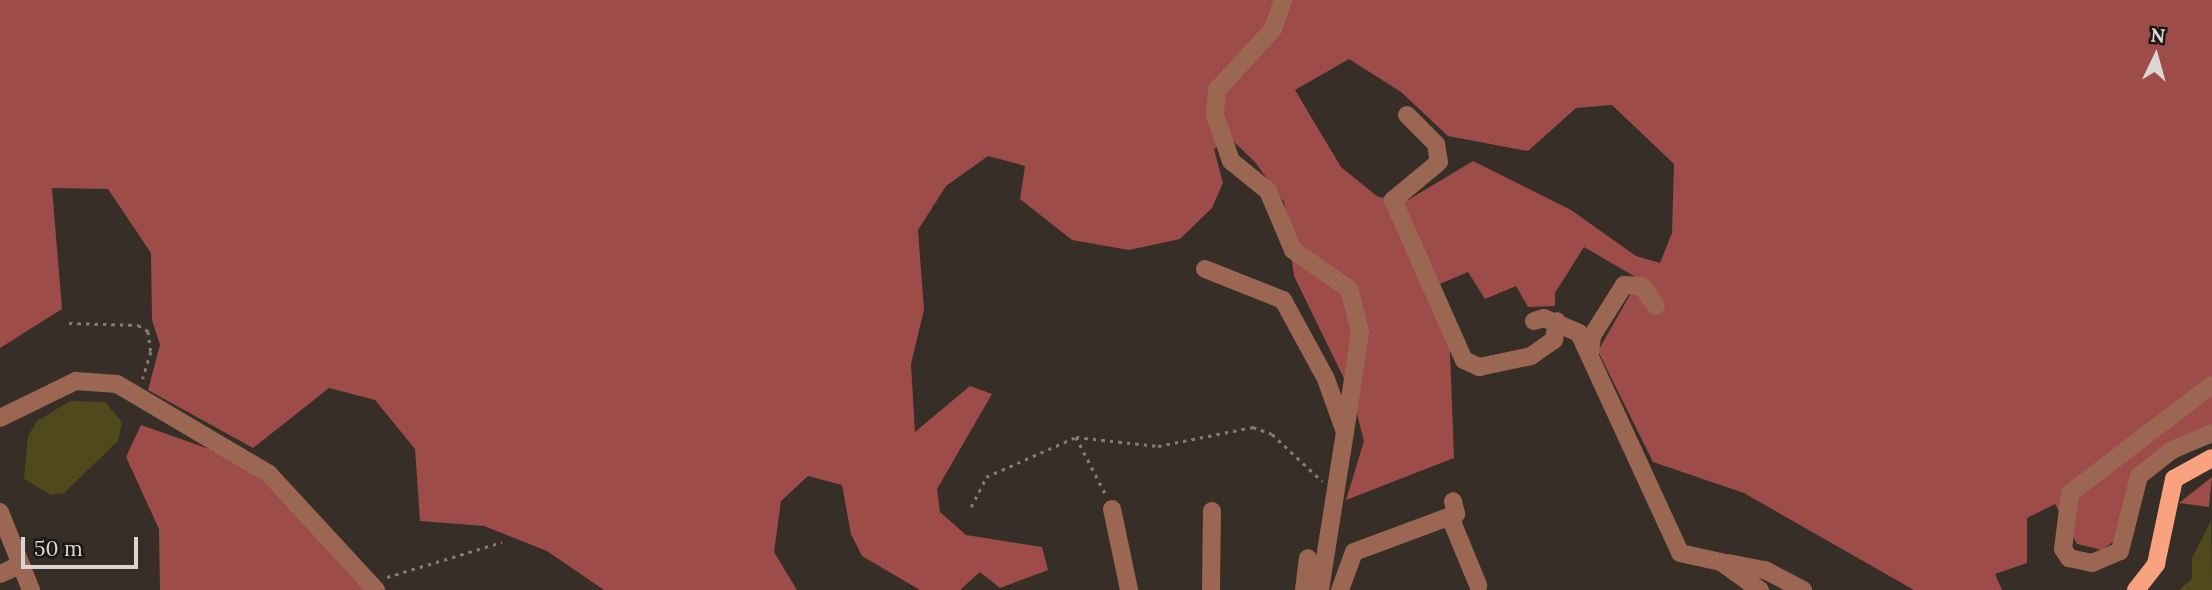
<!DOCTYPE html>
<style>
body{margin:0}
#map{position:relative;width:2212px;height:590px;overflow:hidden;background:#372e27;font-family:Lora,serif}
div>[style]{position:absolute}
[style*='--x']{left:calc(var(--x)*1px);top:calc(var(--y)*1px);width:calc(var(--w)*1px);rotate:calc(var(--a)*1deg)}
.forest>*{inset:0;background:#9d4c49}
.water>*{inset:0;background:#50491c}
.path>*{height:2.5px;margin-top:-1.25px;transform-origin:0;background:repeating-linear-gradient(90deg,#837b76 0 3.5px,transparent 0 8.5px)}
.minor>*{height:18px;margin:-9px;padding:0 9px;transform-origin:9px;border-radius:9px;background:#9c6752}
.major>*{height:18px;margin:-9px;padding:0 9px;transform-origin:9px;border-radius:9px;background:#f9a27f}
span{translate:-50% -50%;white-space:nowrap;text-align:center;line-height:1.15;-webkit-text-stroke:7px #1b1714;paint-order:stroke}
.north{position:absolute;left:2121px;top:21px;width:70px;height:70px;-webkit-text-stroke:5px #1b1714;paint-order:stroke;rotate:5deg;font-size:19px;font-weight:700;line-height:28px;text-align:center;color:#dcd6d2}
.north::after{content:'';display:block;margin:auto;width:24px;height:32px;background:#dcd6d2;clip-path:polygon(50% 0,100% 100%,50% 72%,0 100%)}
.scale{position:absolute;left:21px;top:537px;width:117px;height:32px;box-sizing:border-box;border:4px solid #dcd6d2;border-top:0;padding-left:9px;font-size:21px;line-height:24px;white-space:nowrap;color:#dcd6d2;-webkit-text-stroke:5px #1b1714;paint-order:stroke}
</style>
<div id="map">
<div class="forest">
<div style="clip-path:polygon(evenodd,0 0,2212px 0,2212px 426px,2136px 472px,2117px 539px,2102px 550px,2077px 544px,2055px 504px,2027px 518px,2027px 563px,1995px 574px,2002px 590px,1914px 590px,1744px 493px,1653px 462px,1598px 351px,1639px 279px,1584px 247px,1555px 293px,1555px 306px,1528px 307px,1516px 286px,1485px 299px,1468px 272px,1433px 287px,1450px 351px,1454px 458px,1346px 500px,1364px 441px,1352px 395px,1294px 276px,1284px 202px,1255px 162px,1228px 136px,1214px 149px,1223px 183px,1212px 208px,1180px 239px,1129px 250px,1072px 240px,1020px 199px,1025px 166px,988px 156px,946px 186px,918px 230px,924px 310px,911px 364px,915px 432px,970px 386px,992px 394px,937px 489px,940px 512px,966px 535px,1042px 547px,1048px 570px,1000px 588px,980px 572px,960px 590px,920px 590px,862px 556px,851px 534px,842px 485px,808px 476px,781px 501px,774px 552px,797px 590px,604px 590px,547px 551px,484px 526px,420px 521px,415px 449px,375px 400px,329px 388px,253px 448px,148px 390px,160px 345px,152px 320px,151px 253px,108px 189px,52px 188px,62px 309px,0 348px,0 0,1349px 59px,1401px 92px,1448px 136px,1528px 151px,1576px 108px,1612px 105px,1674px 164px,1672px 233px,1660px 263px,1636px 256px,1571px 210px,1473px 161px,1408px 200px,1378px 197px,1341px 167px,1295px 90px,1349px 59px)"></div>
<div style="clip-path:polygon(141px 425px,215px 451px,269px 482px,367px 590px,160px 590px,159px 529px,126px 457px)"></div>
<div style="clip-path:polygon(2212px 477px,2209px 507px,2179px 503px)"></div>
</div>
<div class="water">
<div style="clip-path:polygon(70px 401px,105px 402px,122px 422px,118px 441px,64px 493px,51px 495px,24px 479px,28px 436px,37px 421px)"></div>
<div style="clip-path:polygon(2211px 521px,2212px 590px,2179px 590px,2192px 579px,2192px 558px)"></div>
</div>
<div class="path">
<div style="--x:69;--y:323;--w:69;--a:1.7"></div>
<div style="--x:138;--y:325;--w:12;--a:31"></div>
<div style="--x:148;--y:331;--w:21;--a:82"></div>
<div style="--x:151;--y:352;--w:28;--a:107"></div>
<div style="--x:1076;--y:437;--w:63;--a:62.6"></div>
<div style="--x:971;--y:507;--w:34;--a:-63"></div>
<div style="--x:986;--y:477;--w:98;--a:-24"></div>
<div style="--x:1076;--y:437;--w:82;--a:6.3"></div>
<div style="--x:1158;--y:446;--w:97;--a:-11.3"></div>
<div style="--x:1253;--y:427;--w:20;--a:20"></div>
<div style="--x:1272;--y:434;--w:69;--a:43.2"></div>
<div style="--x:387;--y:577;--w:120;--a:-16.9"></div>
</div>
<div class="minor">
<div style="--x:1283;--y:0;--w:31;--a:109"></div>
<div style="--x:1273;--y:29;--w:83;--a:132.6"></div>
<div style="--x:1217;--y:90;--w:25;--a:95"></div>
<div style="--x:1215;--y:115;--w:49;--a:70.8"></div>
<div style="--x:1231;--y:161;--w:48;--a:39"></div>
<div style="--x:1268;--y:191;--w:64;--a:67"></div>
<div style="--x:1293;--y:250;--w:68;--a:34.9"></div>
<div style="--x:1349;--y:289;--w:44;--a:75.7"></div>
<div style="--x:1360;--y:332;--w:101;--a:98.5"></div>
<div style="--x:1407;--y:115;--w:41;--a:45"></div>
<div style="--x:1436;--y:144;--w:18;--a:81"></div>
<div style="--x:1439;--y:162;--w:60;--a:140.4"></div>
<div style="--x:1393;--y:200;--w:175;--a:66.1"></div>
<div style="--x:1464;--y:360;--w:17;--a:25"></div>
<div style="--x:1479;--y:367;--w:53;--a:-11.9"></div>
<div style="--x:1531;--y:356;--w:28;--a:-35"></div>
<div style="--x:1554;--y:340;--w:19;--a:-81"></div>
<div style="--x:1205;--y:269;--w:84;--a:21.7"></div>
<div style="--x:1283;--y:300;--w:90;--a:61.4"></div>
<div style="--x:1326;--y:379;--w:56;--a:70.3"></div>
<div style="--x:1345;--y:432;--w:160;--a:99"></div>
<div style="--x:1534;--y:321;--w:10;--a:-17"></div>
<div style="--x:1544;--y:318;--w:38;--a:23"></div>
<div style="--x:1579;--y:333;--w:242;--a:65.3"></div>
<div style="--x:1680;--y:553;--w:42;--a:12.4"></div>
<div style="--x:1721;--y:562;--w:48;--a:35.7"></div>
<div style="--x:1590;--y:354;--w:18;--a:-84"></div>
<div style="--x:1592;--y:336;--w:60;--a:-57.9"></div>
<div style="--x:1624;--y:285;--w:18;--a:3"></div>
<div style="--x:1642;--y:286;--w:24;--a:55"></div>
<div style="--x:2212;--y:385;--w:178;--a:142.7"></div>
<div style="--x:2070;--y:493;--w:56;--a:97.1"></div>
<div style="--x:2063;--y:549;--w:11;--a:56"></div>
<div style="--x:2069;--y:558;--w:24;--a:12"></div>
<div style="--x:2092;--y:563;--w:30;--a:-23"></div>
<div style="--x:2120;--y:551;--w:77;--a:-75.8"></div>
<div style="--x:2139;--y:476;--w:42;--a:-38.2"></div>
<div style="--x:2172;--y:450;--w:43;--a:-23"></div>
<div style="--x:0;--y:418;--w:85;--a:-26"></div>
<div style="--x:76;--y:381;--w:41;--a:4.2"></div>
<div style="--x:117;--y:384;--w:177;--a:30.6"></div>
<div style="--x:269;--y:474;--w:158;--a:47.3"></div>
<div style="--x:1112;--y:509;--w:83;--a:78.1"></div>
<div style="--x:0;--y:512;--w:84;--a:68.3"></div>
<div style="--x:1450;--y:517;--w:74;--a:67.6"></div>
<div style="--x:1728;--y:563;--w:38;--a:11"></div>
<div style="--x:1765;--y:570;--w:43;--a:27.8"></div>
<div style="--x:0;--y:574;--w:22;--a:-24"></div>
<div style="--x:1211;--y:590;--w:79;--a:-89.3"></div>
<div style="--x:1304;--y:590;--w:32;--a:-83"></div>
<div style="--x:1340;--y:590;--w:40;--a:-69.8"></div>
<div style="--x:1354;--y:552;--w:109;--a:-20.4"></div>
<div style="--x:1456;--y:514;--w:13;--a:-103"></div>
</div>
<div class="major">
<div style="--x:2136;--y:590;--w:33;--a:-52"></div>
<div style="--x:2156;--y:564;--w:87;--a:-78"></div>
<div style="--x:2174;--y:479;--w:43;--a:-28.9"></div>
</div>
<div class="north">N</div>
<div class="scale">50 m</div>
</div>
